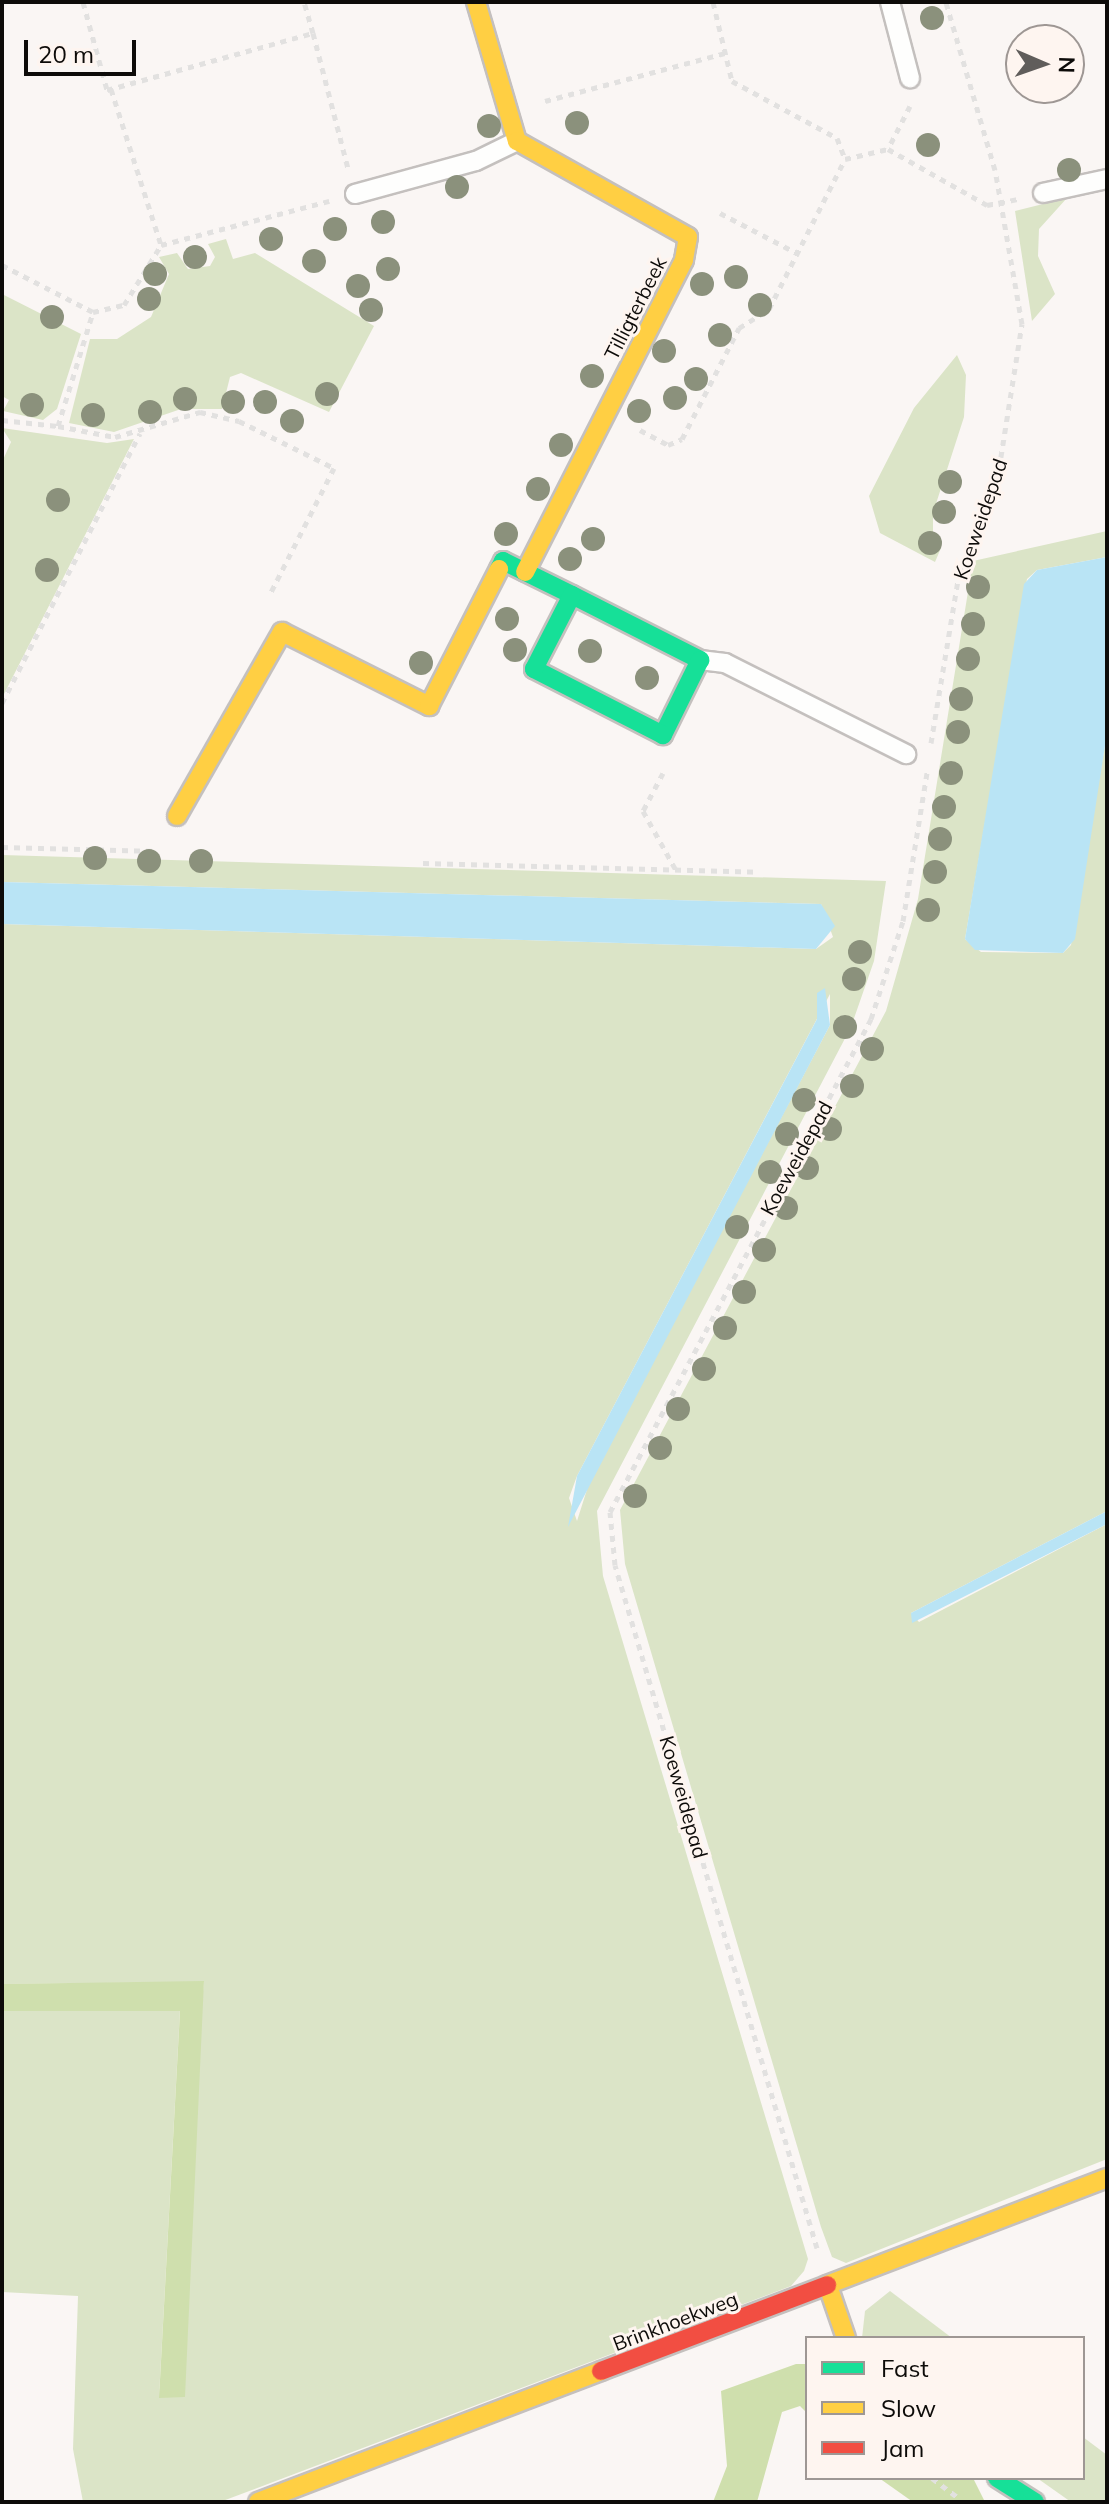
<!DOCTYPE html>
<style>
body{margin:0}
#map{position:relative;width:1109px;height:2504px;overflow:hidden;background:#faf6f4;font-family:Mulish,sans-serif}
div>[style]{position:absolute}
[style*='--x']{left:calc(var(--x)*1px);top:calc(var(--y)*1px);width:calc(var(--w)*1px);rotate:calc(var(--a)*1deg)}
.green>*{inset:0;background:#dbe4c7}
.forest>*{inset:0;background:#cfdfad}
.water>*{inset:0;background:#b9e4f5}
.path>*{height:5px;margin-top:-2.5px;transform-origin:0;background:repeating-linear-gradient(90deg,#e2e1e0 0 6px,transparent 0 12px)}
.roads{filter:drop-shadow(2px 0 #c4c0be) drop-shadow(-2px 0 #c4c0be) drop-shadow(0 2px #c4c0be) drop-shadow(0 -2px #c4c0be)}
.lane>*{height:18px;margin:-9px;padding:0 9px;transform-origin:9px;border-radius:9px;background:#fefefd}
.fast>*{height:18px;margin:-9px;padding:0 9px;transform-origin:9px;border-radius:9px;background:#16e098}
.slow>*{height:18px;margin:-9px;padding:0 9px;transform-origin:9px;border-radius:9px;background:#ffcf43}
.jam>*{height:18px;margin:-9px;padding:0 9px;transform-origin:9px;border-radius:9px;background:#f24e42}
.trees>*{width:24px;height:24px;margin:-12px;border-radius:50%;background:#8b917c}
span{translate:-50% -50%;white-space:nowrap;text-align:center;line-height:1.15;-webkit-text-stroke:6px #fef5f0;paint-order:stroke}
.street-label{font-size:20px;color:#0d0b09}
.frame{position:absolute;inset:0;border:4px solid #0d0b09;pointer-events:none}
.legend{position:absolute;left:805px;top:2336px;width:280px;height:144px;box-sizing:border-box;background:#fef5f0;border:2px solid #9e9794;margin:0;padding:10px 14px;list-style:none;font-size:24px;color:#0d0b09}
.legend li{display:flex;align-items:center;gap:16px;height:40px}
.legend b{width:40px;border:2px solid #9e9794}
.north{position:absolute;left:1005px;top:24px;width:80px;height:80px;box-sizing:border-box;background:#fef5f0;border:2px solid #9e9794;border-radius:50%;rotate:92deg;font-size:22px;font-weight:700;line-height:32px;text-align:center;color:#0d0b09}
.north::after{content:'';display:block;margin:auto;width:28px;height:36px;background:#605d5b;clip-path:polygon(50% 0,100% 100%,50% 72%,0 100%)}
.scale{position:absolute;left:24px;top:40px;width:112px;height:36px;box-sizing:border-box;border:4px solid #0d0b09;border-top:0;padding-left:10px;font-size:24px;line-height:28px;white-space:nowrap;color:#0d0b09;-webkit-text-stroke:6px #fef5f0;paint-order:stroke}
</style>
<div id="map">
<div class="green">
<div style="clip-path:polygon(1067px 198px,1039px 229px,1038px 256px,1055px 294px,1032px 321px,1015px 211px)"></div>
<div style="clip-path:polygon(226px 239px,233px 259px,255px 253px,374px 326px,329px 412px,241px 373px,230px 377px,222px 409px,181px 409px,114px 432px,69px 423px,90px 339px,117px 339px,151px 317px,169px 274px,159px 257px,177px 253px,188px 269px,210px 266px,215px 257px,208px 244px)"></div>
<div style="clip-path:polygon(2px 294px,81px 334px,57px 409px,43px 420px,3px 411px,9px 400px,2px 396px)"></div>
<div style="clip-path:polygon(957px 355px,966px 375px,964px 417px,933px 513px,933px 540px,941px 548px,935px 562px,880px 533px,869px 496px,914px 408px)"></div>
<div style="clip-path:polygon(2px 428px,107px 443px,134px 439px,2px 698px,2px 462px,11px 442px)"></div>
<div style="clip-path:polygon(1107px 531px,1107px 557px,1037px 570px,1027px 579px,965px 939px,981px 952px,1063px 953px,1071px 945px,1107px 733px,1107px 1511px,911px 1613px,919px 1622px,1107px 1524px,1107px 2159px,846px 2263px,832px 2257px,821px 2227px,625px 1564px,620px 1510px,886px 1011px,918px 899px,973px 561px)"></div>
<div style="clip-path:polygon(evenodd,2px 855px,886px 881px,874px 961px,851px 1027px,597px 1511px,603px 1576px,808px 2259px,804px 2271px,791px 2286px,220px 2502px,83px 2502px,73px 2449px,78px 2296px,2px 2292px,2px 2011px,180px 2010px,159px 2397px,204px 1982px,2px 1984px,2px 924px,816px 949px,833px 937px,821px 904px,2px 882px,2px 855px,830px 994px,830px 1025px,590px 1480px,577px 1521px,569px 1498px,577px 1476px,830px 994px)"></div>
<div style="clip-path:polygon(890px 2291px,952px 2338px,862px 2338px,865px 2311px)"></div>
<div style="clip-path:polygon(1083px 2437px,1107px 2455px,1107px 2502px,1071px 2502px,1037px 2478px,1083px 2478px)"></div>
</div>
<div class="forest">
<div style="clip-path:polygon(204px 1981px,185px 2397px,159px 2398px,180px 2011px,2px 2011px,2px 1984px)"></div>
<div style="clip-path:polygon(796px 2364px,807px 2364px,807px 2413px,800px 2406px,782px 2412px,757px 2502px,713px 2502px,727px 2466px,721px 2391px)"></div>
<div style="clip-path:polygon(879px 2478px,973px 2478px,985px 2502px,913px 2502px)"></div>
</div>
<div class="water">
<div style="clip-path:polygon(1107px 557px,1107px 733px,1075px 939px,1063px 953px,975px 950px,965px 939px,1024px 584px,1037px 570px)"></div>
<div style="clip-path:polygon(2px 882px,821px 904px,835px 926px,816px 949px,2px 924px)"></div>
<div style="clip-path:polygon(825px 988px,830px 1025px,568px 1527px,577px 1476px,817px 1019px,817px 993px)"></div>
<div style="clip-path:polygon(1107px 1511px,1107px 1524px,912px 1623px,911px 1613px)"></div>
</div>
<div class="path">
<div style="--x:83;--y:2;--w:91;--a:74.7"></div>
<div style="--x:107;--y:90;--w:214;--a:-15.5"></div>
<div style="--x:313;--y:33;--w:32;--a:-106"></div>
<div style="--x:713;--y:2;--w:81;--a:76.5"></div>
<div style="--x:732;--y:81;--w:119;--a:28.5"></div>
<div style="--x:837;--y:138;--w:22;--a:69"></div>
<div style="--x:313;--y:33;--w:139;--a:75.5"></div>
<div style="--x:111;--y:89;--w:164;--a:72.2"></div>
<div style="--x:545;--y:101;--w:186;--a:-14.9"></div>
<div style="--x:910;--y:106;--w:48;--a:117.1"></div>
<div style="--x:888;--y:149;--w:114;--a:29.5"></div>
<div style="--x:987;--y:205;--w:33;--a:-11"></div>
<div style="--x:720;--y:213;--w:87;--a:27.5"></div>
<div style="--x:2;--y:265;--w:102;--a:27.3"></div>
<div style="--x:93;--y:312;--w:32;--a:-13"></div>
<div style="--x:124;--y:305;--w:70;--a:-58.3"></div>
<div style="--x:161;--y:245;--w:174;--a:-14.7"></div>
<div style="--x:2;--y:420;--w:56;--a:6.1"></div>
<div style="--x:58;--y:426;--w:119;--a:-72.9"></div>
<div style="--x:58;--y:426;--w:58;--a:10.9"></div>
<div style="--x:115;--y:437;--w:89;--a:-16.4"></div>
<div style="--x:200;--y:412;--w:40;--a:13"></div>
<div style="--x:239;--y:421;--w:106;--a:26.3"></div>
<div style="--x:334;--y:468;--w:141;--a:116.9"></div>
<div style="--x:640;--y:430;--w:32;--a:28"></div>
<div style="--x:668;--y:445;--w:15;--a:-23"></div>
<div style="--x:682;--y:439;--w:125;--a:-62.8"></div>
<div style="--x:739;--y:328;--w:36;--a:-32"></div>
<div style="--x:769;--y:309;--w:168;--a:-63.1"></div>
<div style="--x:845;--y:159;--w:44;--a:-13.1"></div>
<div style="--x:2;--y:703;--w:303;--a:-62.9"></div>
<div style="--x:931;--y:743;--w:172;--a:-80.6"></div>
<div style="--x:959;--y:573;--w:111;--a:-69"></div>
<div style="--x:999;--y:469;--w:147;--a:-81"></div>
<div style="--x:1022;--y:324;--w:156;--a:-99.9"></div>
<div style="--x:995;--y:170;--w:175;--a:-106.3"></div>
<div style="--x:663;--y:773;--w:43;--a:117.8"></div>
<div style="--x:643;--y:811;--w:68;--a:60.8"></div>
<div style="--x:2;--y:847;--w:155;--a:1.5"></div>
<div style="--x:423;--y:863;--w:336;--a:1.5"></div>
<div style="--x:817;--y:2248;--w:712;--a:-106.48"></div>
<div style="--x:615;--y:1565;--w:53;--a:-95.4"></div>
<div style="--x:610;--y:1512;--w:558;--a:-62.1"></div>
<div style="--x:871;--y:1019;--w:103;--a:-71.9"></div>
<div style="--x:903;--y:921;--w:151;--a:-80.8"></div>
<div style="--x:932;--y:2478;--w:35;--a:37"></div>
</div>
<div class="roads">
<div class="lane">
<div style="--x:890;--y:2;--w:79;--a:75.3"></div>
<div style="--x:1043;--y:193;--w:66;--a:-12.3"></div>
<div style="--x:355;--y:194;--w:125;--a:-15.3"></div>
<div style="--x:476;--y:161;--w:46;--a:-26"></div>
<div style="--x:700;--y:660;--w:25;--a:7"></div>
<div style="--x:725;--y:663;--w:203;--a:26.7"></div>
</div>
<div class="fast">
<div style="--x:499;--y:569;--w:9;--a:-63"></div>
<div style="--x:503;--y:561;--w:77;--a:26.2"></div>
<div style="--x:572;--y:595;--w:144;--a:26.9"></div>
<div style="--x:700;--y:660;--w:84;--a:116.3"></div>
<div style="--x:663;--y:735;--w:145;--a:-152.9"></div>
<div style="--x:534;--y:669;--w:83;--a:-62.8"></div>
<div style="--x:997;--y:2478;--w:45;--a:32.3"></div>
</div>
<div class="slow">
<div style="--x:476;--y:2;--w:145;--a:73.6"></div>
<div style="--x:517;--y:141;--w:196;--a:29.3"></div>
<div style="--x:688;--y:237;--w:23;--a:100"></div>
<div style="--x:684;--y:260;--w:350;--a:117"></div>
<div style="--x:177;--y:816;--w:212;--a:-60.3"></div>
<div style="--x:282;--y:632;--w:165;--a:26.7"></div>
<div style="--x:429;--y:706;--w:154;--a:-62.9"></div>
<div style="--x:827;--y:2285;--w:300;--a:-20.9"></div>
<div style="--x:828;--y:2286;--w:55;--a:70.9"></div>
<div style="--x:258;--y:2502;--w:367;--a:-20.9"></div>
</div>
<div class="jam">
<div style="--x:601;--y:2371;--w:242;--a:-20.8"></div>
</div>
</div>
<div class="trees">
<div style="left:932px;top:18px"></div>
<div style="left:577px;top:123px"></div>
<div style="left:489px;top:126px"></div>
<div style="left:928px;top:145px"></div>
<div style="left:1069px;top:170px"></div>
<div style="left:457px;top:187px"></div>
<div style="left:383px;top:222px"></div>
<div style="left:335px;top:229px"></div>
<div style="left:271px;top:239px"></div>
<div style="left:195px;top:257px"></div>
<div style="left:314px;top:261px"></div>
<div style="left:388px;top:269px"></div>
<div style="left:155px;top:274px"></div>
<div style="left:736px;top:277px"></div>
<div style="left:702px;top:284px"></div>
<div style="left:358px;top:286px"></div>
<div style="left:149px;top:299px"></div>
<div style="left:760px;top:305px"></div>
<div style="left:371px;top:310px"></div>
<div style="left:52px;top:317px"></div>
<div style="left:720px;top:335px"></div>
<div style="left:664px;top:351px"></div>
<div style="left:592px;top:376px"></div>
<div style="left:696px;top:379px"></div>
<div style="left:327px;top:394px"></div>
<div style="left:675px;top:398px"></div>
<div style="left:185px;top:399px"></div>
<div style="left:233px;top:402px"></div>
<div style="left:265px;top:402px"></div>
<div style="left:32px;top:405px"></div>
<div style="left:639px;top:411px"></div>
<div style="left:150px;top:412px"></div>
<div style="left:93px;top:415px"></div>
<div style="left:292px;top:421px"></div>
<div style="left:561px;top:445px"></div>
<div style="left:950px;top:482px"></div>
<div style="left:538px;top:489px"></div>
<div style="left:58px;top:500px"></div>
<div style="left:944px;top:512px"></div>
<div style="left:506px;top:534px"></div>
<div style="left:593px;top:539px"></div>
<div style="left:930px;top:543px"></div>
<div style="left:570px;top:559px"></div>
<div style="left:47px;top:570px"></div>
<div style="left:978px;top:587px"></div>
<div style="left:507px;top:619px"></div>
<div style="left:973px;top:624px"></div>
<div style="left:515px;top:650px"></div>
<div style="left:590px;top:651px"></div>
<div style="left:968px;top:659px"></div>
<div style="left:421px;top:663px"></div>
<div style="left:647px;top:678px"></div>
<div style="left:961px;top:699px"></div>
<div style="left:958px;top:732px"></div>
<div style="left:951px;top:773px"></div>
<div style="left:944px;top:807px"></div>
<div style="left:940px;top:839px"></div>
<div style="left:95px;top:858px"></div>
<div style="left:149px;top:861px"></div>
<div style="left:201px;top:861px"></div>
<div style="left:935px;top:872px"></div>
<div style="left:928px;top:910px"></div>
<div style="left:860px;top:952px"></div>
<div style="left:854px;top:979px"></div>
<div style="left:845px;top:1027px"></div>
<div style="left:872px;top:1049px"></div>
<div style="left:852px;top:1086px"></div>
<div style="left:804px;top:1100px"></div>
<div style="left:830px;top:1129px"></div>
<div style="left:787px;top:1134px"></div>
<div style="left:807px;top:1168px"></div>
<div style="left:770px;top:1172px"></div>
<div style="left:786px;top:1208px"></div>
<div style="left:737px;top:1227px"></div>
<div style="left:764px;top:1250px"></div>
<div style="left:744px;top:1292px"></div>
<div style="left:725px;top:1328px"></div>
<div style="left:704px;top:1369px"></div>
<div style="left:678px;top:1409px"></div>
<div style="left:660px;top:1448px"></div>
<div style="left:635px;top:1496px"></div>
</div>
<div class="street-label">
<span style="left:635px;top:308px;rotate:-63deg">Tilligterbeek</span>
<span style="left:980px;top:519px;rotate:-71deg">Koeweidepad</span>
<span style="left:796px;top:1158px;rotate:-61deg">Koeweidepad</span>
<span style="left:684px;top:1797px;rotate:74deg">Koeweidepad</span>
<span style="left:675px;top:2321px;rotate:-21deg">Brinkhoekweg</span>
</div>
<div class="frame"></div>
<ul class="legend">
<li><b style="height:10px;background:#16e098"></b>Fast</li>
<li><b style="height:10px;background:#ffcf43"></b>Slow</li>
<li><b style="height:10px;background:#f24e42"></b>Jam</li>
</ul>
<div class="north">N</div>
<div class="scale">20 m</div>
</div>
